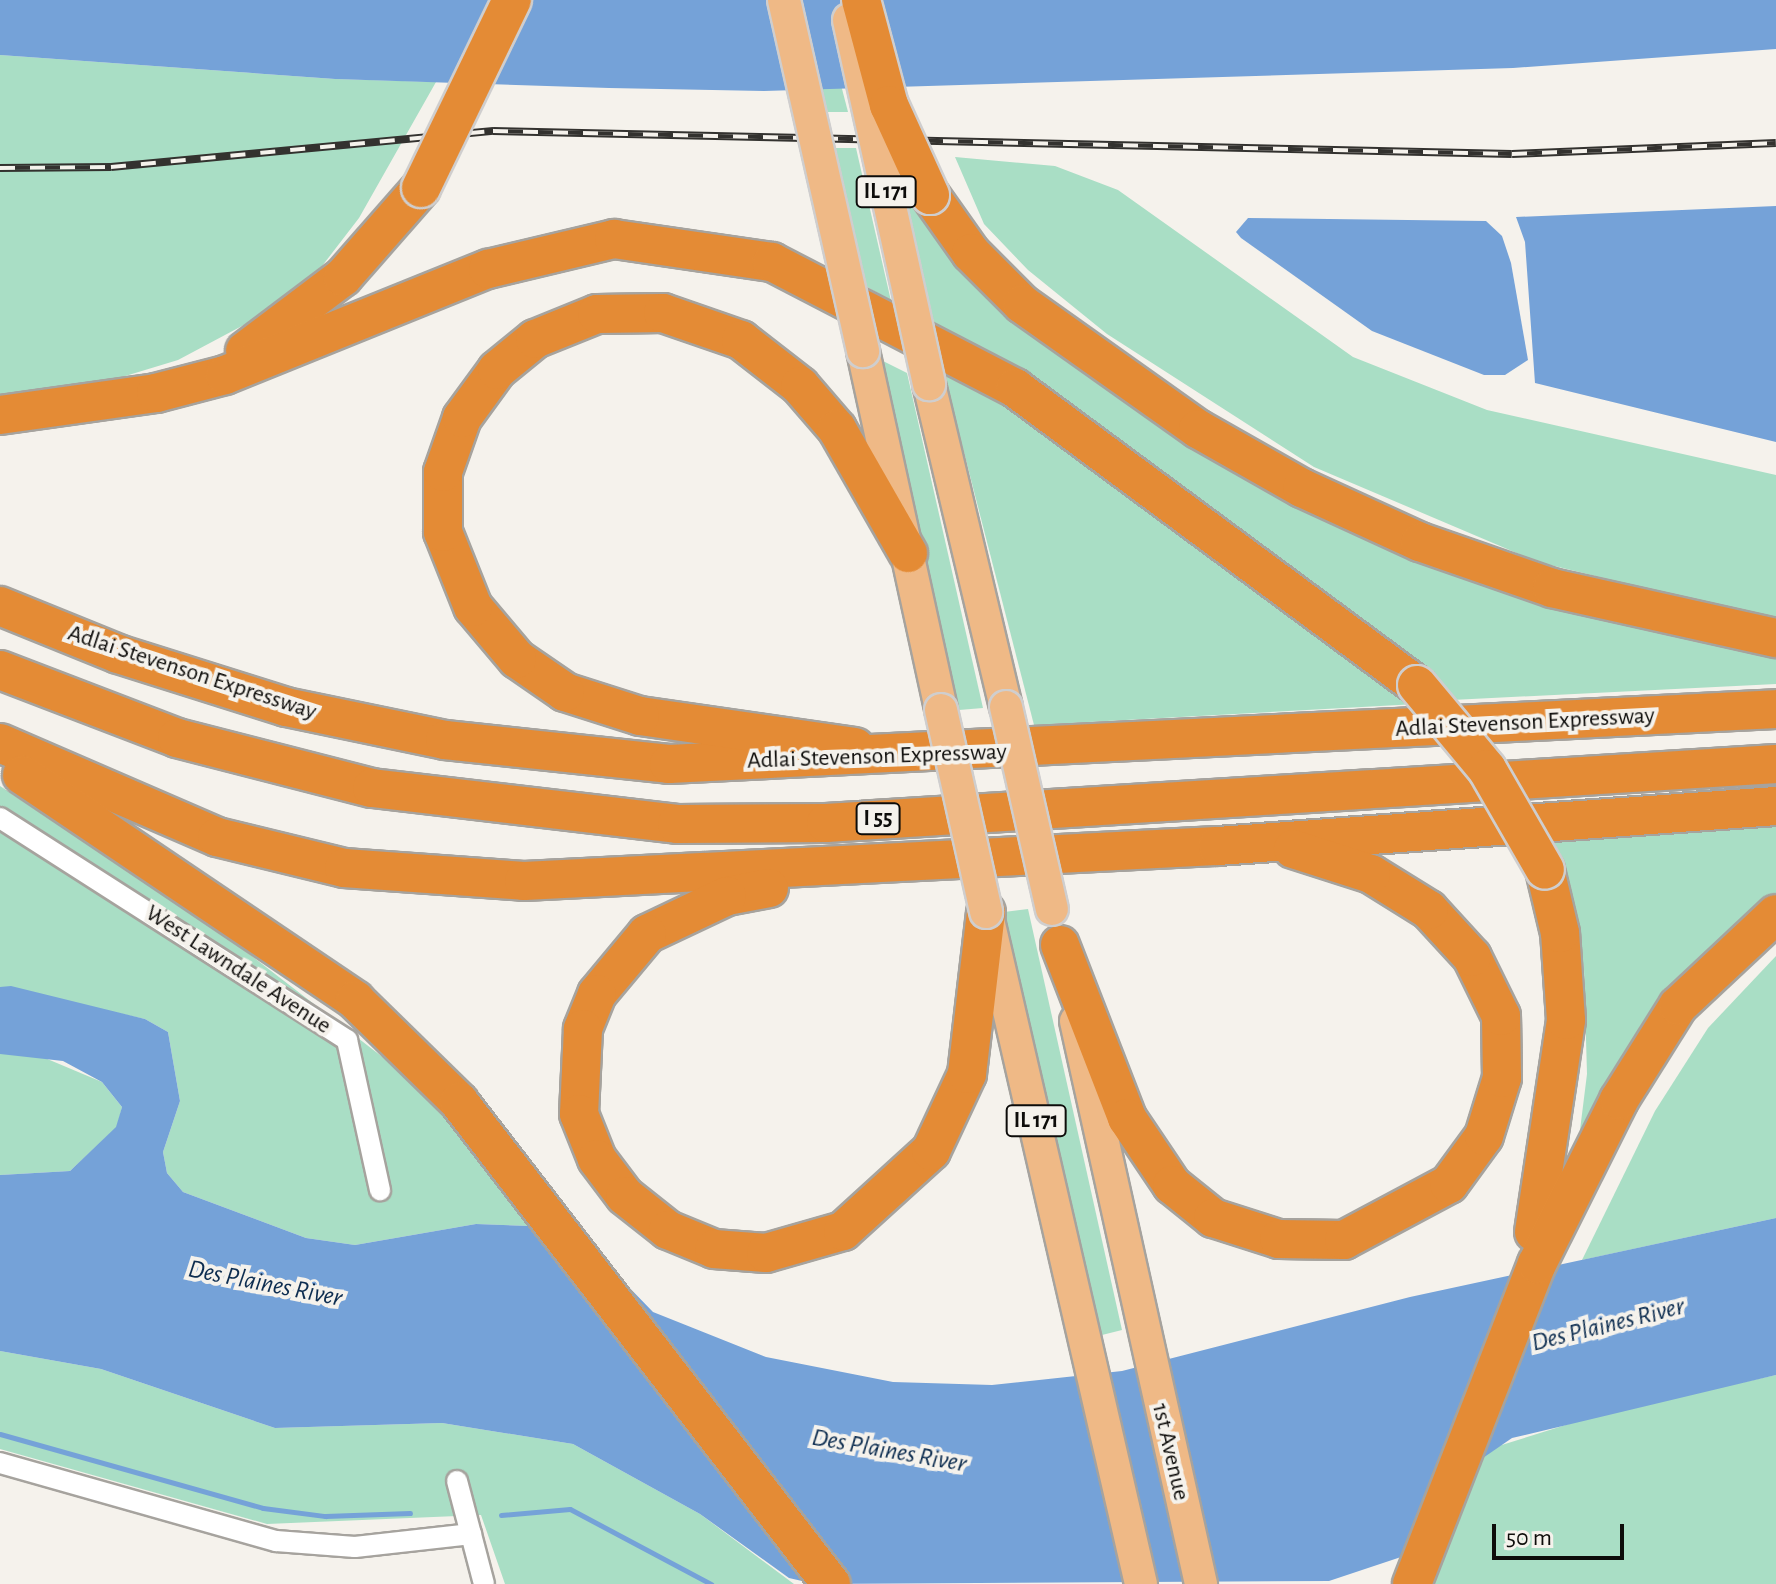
<!DOCTYPE html>
<style>
body{margin:0}
#map{position:relative;width:1776px;height:1584px;overflow:hidden;background:#f5f2ec;font-family:"Alegreya Sans",sans-serif}
div>[style]{position:absolute}
[style*='--x']{left:calc(var(--x)*1px);top:calc(var(--y)*1px);width:calc(var(--w)*1px);rotate:calc(var(--a)*1deg)}
.green>*{inset:0;background:#a9dec5}
.water>*{inset:0;background:#75a2d8}
.stream>*{height:5px;margin:-2.5px;padding:0 2.5px;transform-origin:2.5px;border-radius:2.5px;background:#75a2d8}
.roads{filter:drop-shadow(2px 0 #a6a39e) drop-shadow(-2px 0 #a6a39e) drop-shadow(0 2px #a6a39e) drop-shadow(0 -2px #a6a39e)}
.street>*{height:20px;margin:-10px;padding:0 10px;transform-origin:10px;border-radius:10px;background:#fff}
.primary>*{height:32px;margin:-16px;padding:0 16px;transform-origin:16px;border-radius:16px;background:#efb986}
.highway>*{height:38px;margin:-19px;padding:0 19px;transform-origin:19px;border-radius:19px;background:#e48b35}
.rail>*{height:8px;margin-top:-4px;transform-origin:0;background:repeating-linear-gradient(90deg,#f5f2ec 0 15px,#33322f 0 30px);box-sizing:border-box;border-block:2px solid #33322f}
.bridges{filter:drop-shadow(2px 0 #cfcece) drop-shadow(-2px 0 #cfcece) drop-shadow(0 2px #cfcece) drop-shadow(0 -2px #cfcece)}
.primary-bridge>*{height:32px;margin:-16px;padding:0 16px;transform-origin:16px;border-radius:16px;background:#efb986}
.highway-bridge>*{height:38px;margin:-19px;padding:0 19px;transform-origin:19px;border-radius:19px;background:#e48b35}
span{translate:-50% -50%;white-space:nowrap;text-align:center;line-height:1.15;-webkit-text-stroke:8px #f5f2ec;paint-order:stroke}
.shield-label span{padding:2px 6px;background:#f5f2ec;border:2px solid;border-radius:6px;-webkit-text-stroke-width:0}
.shield-label{font-size:22px;color:#0d0c0a;font-weight:700}
.street-label{font-size:24px;color:#0d0c0a}
.water-label{font-size:26px;color:#0d2d50;font-style:italic}
.scale{position:absolute;left:1492px;top:1524px;width:132px;height:36px;box-sizing:border-box;border:4px solid #0d0c0a;border-top:0;padding-left:10px;font-size:24px;line-height:28px;white-space:nowrap;color:#0d0c0a;-webkit-text-stroke:6px #f5f2ec;paint-order:stroke}
</style>
<div id="map">
<div class="green">
<div style="clip-path:polygon(0 55px,335px 79px,436px 82px,359px 218px,319px 270px,259px 317px,178px 360px,99px 384px,0 396px)"></div>
<div style="clip-path:polygon(841px 85px,848px 112px,825px 112px,818px 87px)"></div>
<div style="clip-path:polygon(833px 148px,856px 148px,891px 301px,864px 285px)"></div>
<div style="clip-path:polygon(893px 150px,1056px 346px,1590px 614px,1776px 653px,1776px 684px,1452px 700px,1355px 616px,1177px 483px,931px 320px)"></div>
<div style="clip-path:polygon(955px 157px,1055px 166px,1118px 190px,1353px 357px,1487px 410px,1776px 475px,1776px 620px,1538px 562px,1314px 467px,1107px 334px,1028px 270px,984px 224px)"></div>
<div style="clip-path:polygon(939px 355px,1417px 704px,1034px 725px)"></div>
<div style="clip-path:polygon(881px 360px,907px 373px,983px 708px,959px 710px)"></div>
<div style="clip-path:polygon(0 786px,226px 936px,398px 1069px,454px 1126px,529px 1226px,476px 1224px,355px 1245px,306px 1238px,183px 1192px,167px 1173px,163px 1152px,180px 1101px,168px 1032px,145px 1019px,0 987px)"></div>
<div style="clip-path:polygon(1776px 826px,1776px 893px,1731px 931px,1578px 1146px,1587px 1074px,1584px 969px,1576px 920px,1547px 839px)"></div>
<div style="clip-path:polygon(1028px 909px,1122px 1330px,1102px 1335px,1004px 912px)"></div>
<div style="clip-path:polygon(1776px 956px,1776px 1218px,1582px 1260px,1655px 1111px,1708px 1028px)"></div>
<div style="clip-path:polygon(33px 1053px,102px 1082px,122px 1107px,117px 1127px,70px 1171px,0 1175px,0 1054px)"></div>
<div style="clip-path:polygon(0 1351px,101px 1369px,275px 1428px,442px 1423px,573px 1444px,700px 1514px,794px 1584px,505px 1584px,481px 1515px,267px 1524px,0 1449px)"></div>
<div style="clip-path:polygon(1776px 1375px,1776px 1584px,1428px 1584px,1480px 1460px,1492px 1448px,1604px 1413px)"></div>
</div>
<div class="water">
<div style="clip-path:polygon(0 0,1776px 0,1776px 49px,1513px 68px,764px 91px,609px 88px,335px 79px,0 55px)"></div>
<div style="clip-path:polygon(1776px 206px,1776px 442px,1535px 383px,1525px 242px,1516px 217px)"></div>
<div style="clip-path:polygon(1248px 218px,1486px 221px,1502px 236px,1511px 263px,1528px 360px,1505px 375px,1484px 375px,1372px 331px,1241px 238px,1236px 232px)"></div>
<div style="clip-path:polygon(11px 986px,145px 1019px,168px 1032px,180px 1101px,163px 1152px,167px 1173px,183px 1192px,306px 1238px,355px 1245px,476px 1224px,529px 1226px,619px 1277px,653px 1312px,766px 1357px,893px 1382px,992px 1385px,1122px 1371px,1410px 1297px,1776px 1218px,1776px 1375px,1512px 1438px,1480px 1460px,1413px 1553px,1329px 1581px,815px 1584px,789px 1578px,700px 1514px,573px 1444px,442px 1423px,275px 1428px,101px 1369px,0 1351px,0 1175px,70px 1171px,116px 1127px,122px 1107px,102px 1082px,63px 1061px,0 1054px,0 987px)"></div>
</div>
<div class="stream">
<div style="--x:0;--y:1434;--w:273;--a:15.7"></div>
<div style="--x:263;--y:1508;--w:63;--a:7.4"></div>
<div style="--x:325;--y:1516;--w:85;--a:-2"></div>
<div style="--x:501;--y:1515;--w:69;--a:-5"></div>
<div style="--x:570;--y:1509;--w:160;--a:28"></div>
</div>
<div class="roads">
<div class="street">
<div style="--x:0;--y:818;--w:412;--a:32.6"></div>
<div style="--x:347;--y:1040;--w:154;--a:77.6"></div>
<div style="--x:0;--y:1463;--w:287;--a:15.8"></div>
<div style="--x:276;--y:1541;--w:79;--a:4.3"></div>
<div style="--x:355;--y:1547;--w:117;--a:-6.4"></div>
<div style="--x:457;--y:1481;--w:106;--a:75.3"></div>
</div>
<div class="primary">
<div style="--x:863;--y:351;--w:367;--a:77.7"></div>
<div style="--x:929;--y:384;--w:332;--a:76.6"></div>
<div style="--x:989;--y:924;--w:677;--a:77.03"></div>
<div style="--x:1076;--y:1021;--w:577;--a:77.48"></div>
</div>
<div class="highway">
<div style="--x:930;--y:195;--w:71;--a:54.7"></div>
<div style="--x:971;--y:253;--w:72;--a:45"></div>
<div style="--x:1022;--y:304;--w:216;--a:35.4"></div>
<div style="--x:1198;--y:429;--w:120;--a:29.6"></div>
<div style="--x:1302;--y:488;--w:130;--a:24.6"></div>
<div style="--x:1420;--y:542;--w:140;--a:19.2"></div>
<div style="--x:1552;--y:588;--w:230;--a:12.6"></div>
<div style="--x:245;--y:351;--w:123;--a:-37.1"></div>
<div style="--x:343;--y:277;--w:118;--a:-48.8"></div>
<div style="--x:0;--y:415;--w:158;--a:-8"></div>
<div style="--x:156;--y:393;--w:71;--a:-14.6"></div>
<div style="--x:225;--y:375;--w:284;--a:-22"></div>
<div style="--x:488;--y:269;--w:130;--a:-13.4"></div>
<div style="--x:614;--y:239;--w:160;--a:8.3"></div>
<div style="--x:772;--y:262;--w:274;--a:27.4"></div>
<div style="--x:1015;--y:388;--w:500;--a:36.5"></div>
<div style="--x:0;--y:606;--w:127;--a:22.1"></div>
<div style="--x:118;--y:654;--w:176;--a:17.5"></div>
<div style="--x:286;--y:707;--w:162;--a:11.7"></div>
<div style="--x:445;--y:740;--w:225;--a:6.1"></div>
<div style="--x:669;--y:764;--w:1108;--a:-2.84"></div>
<div style="--x:0;--y:670;--w:190;--a:21"></div>
<div style="--x:177;--y:738;--w:201;--a:14.4"></div>
<div style="--x:372;--y:788;--w:307;--a:6.7"></div>
<div style="--x:677;--y:824;--w:149;--a:-0.4"></div>
<div style="--x:826;--y:823;--w:952;--a:-3.55"></div>
<div style="--x:0;--y:743;--w:236;--a:23.4"></div>
<div style="--x:217;--y:837;--w:131;--a:13.7"></div>
<div style="--x:344;--y:868;--w:180;--a:4.1"></div>
<div style="--x:524;--y:881;--w:695;--a:-2.89"></div>
<div style="--x:1218;--y:846;--w:559;--a:-4.1"></div>
<div style="--x:855;--y:747;--w:217;--a:-171.8"></div>
<div style="--x:640;--y:716;--w:79;--a:-162.3"></div>
<div style="--x:565;--y:692;--w:58;--a:-145.5"></div>
<div style="--x:517;--y:659;--w:68;--a:-130.2"></div>
<div style="--x:473;--y:607;--w:81;--a:-111.8"></div>
<div style="--x:443;--y:532;--w:60;--a:-90"></div>
<div style="--x:443;--y:472;--w:57;--a:-70.6"></div>
<div style="--x:462;--y:418;--w:59;--a:-53.9"></div>
<div style="--x:497;--y:370;--w:49;--a:-39.2"></div>
<div style="--x:535;--y:339;--w:67;--a:-22"></div>
<div style="--x:597;--y:314;--w:66;--a:-0.9"></div>
<div style="--x:663;--y:313;--w:83;--a:19.1"></div>
<div style="--x:741;--y:340;--w:75;--a:37.9"></div>
<div style="--x:800;--y:386;--w:57;--a:49.3"></div>
<div style="--x:837;--y:429;--w:143;--a:60.2"></div>
<div style="--x:22;--y:775;--w:402;--a:34"></div>
<div style="--x:355;--y:1000;--w:146;--a:44.4"></div>
<div style="--x:459;--y:1102;--w:609;--a:52.34"></div>
<div style="--x:769;--y:888;--w:43;--a:169.2"></div>
<div style="--x:727;--y:896;--w:89;--a:154.6"></div>
<div style="--x:647;--y:934;--w:78;--a:129.8"></div>
<div style="--x:597;--y:994;--w:38;--a:112"></div>
<div style="--x:583;--y:1029;--w:85;--a:92.7"></div>
<div style="--x:579;--y:1114;--w:48;--a:68.2"></div>
<div style="--x:597;--y:1159;--w:46;--a:52.9"></div>
<div style="--x:625;--y:1196;--w:55;--a:38.3"></div>
<div style="--x:668;--y:1230;--w:50;--a:22.4"></div>
<div style="--x:714;--y:1249;--w:52;--a:4.4"></div>
<div style="--x:766;--y:1253;--w:80;--a:-15.9"></div>
<div style="--x:843;--y:1231;--w:119;--a:-42.3"></div>
<div style="--x:931;--y:1151;--w:85;--a:-64.9"></div>
<div style="--x:967;--y:1074;--w:163;--a:-83.3"></div>
<div style="--x:1060;--y:945;--w:186;--a:68.8"></div>
<div style="--x:1127;--y:1118;--w:81;--a:56.1"></div>
<div style="--x:1172;--y:1185;--w:53;--a:38.8"></div>
<div style="--x:1213;--y:1218;--w:69;--a:17.7"></div>
<div style="--x:1279;--y:1239;--w:65;--a:0.9"></div>
<div style="--x:1344;--y:1240;--w:119;--a:-28.1"></div>
<div style="--x:1449;--y:1184;--w:59;--a:-53.9"></div>
<div style="--x:1484;--y:1136;--w:61;--a:-72.8"></div>
<div style="--x:1502;--y:1078;--w:62;--a:-90.9"></div>
<div style="--x:1501;--y:1016;--w:66;--a:-116.2"></div>
<div style="--x:1472;--y:957;--w:64;--a:-132.5"></div>
<div style="--x:1429;--y:910;--w:68;--a:-148.2"></div>
<div style="--x:1371;--y:874;--w:82;--a:-162.2"></div>
<div style="--x:1534;--y:1232;--w:214;--a:-81.4"></div>
<div style="--x:1566;--y:1020;--w:87;--a:-93.9"></div>
<div style="--x:1560;--y:933;--w:65;--a:-103.4"></div>
<div style="--x:1412;--y:1584;--w:344;--a:-68.7"></div>
<div style="--x:1537;--y:1264;--w:183;--a:-63.4"></div>
<div style="--x:1619;--y:1100;--w:111;--a:-57.9"></div>
<div style="--x:1678;--y:1006;--w:134;--a:-43.2"></div>
</div>
</div>
<div class="rail">
<div style="--x:0;--y:168;--w:111;--a:-0.5"></div>
<div style="--x:111;--y:167;--w:384;--a:-5.4"></div>
<div style="--x:493;--y:131;--w:1019;--a:1.29"></div>
<div style="--x:1512;--y:154;--w:264;--a:-2.4"></div>
</div>
<div class="bridges">
<div class="primary-bridge">
<div style="--x:784;--y:0;--w:360;--a:77.3"></div>
<div style="--x:849;--y:20;--w:373;--a:77.6"></div>
<div style="--x:1006;--y:707;--w:207;--a:77.2"></div>
<div style="--x:941;--y:710;--w:207;--a:77.4"></div>
</div>
<div class="highway-bridge">
<div style="--x:861;--y:0;--w:109;--a:75.1"></div>
<div style="--x:889;--y:105;--w:99;--a:65.5"></div>
<div style="--x:421;--y:188;--w:209;--a:-64.2"></div>
<div style="--x:1417;--y:685;--w:109;--a:50.2"></div>
<div style="--x:1487;--y:769;--w:116;--a:60.1"></div>
</div>
</div>
<div class="shield-label">
<span style="left:886px;top:192px">IL 171</span>
<span style="left:878px;top:819px">I 55</span>
<span style="left:1036px;top:1121px">IL 171</span>
</div>
<div class="street-label">
<span style="left:192px;top:673px;rotate:18deg">Adlai Stevenson Expressway</span>
<span style="left:1525px;top:723px;rotate:-3deg">Adlai Stevenson Expressway</span>
<span style="left:877px;top:757px;rotate:-2deg">Adlai Stevenson Expressway</span>
<span style="left:238px;top:970px;rotate:33deg">West Lawndale Avenue</span>
<span style="left:1170px;top:1452px;rotate:77deg">1st Avenue</span>
</div>
<div class="water-label">
<span style="left:265px;top:1284px;rotate:11deg">Des Plaines River</span>
<span style="left:1608px;top:1325px;rotate:-14deg">Des Plaines River</span>
<span style="left:889px;top:1451px;rotate:10deg">Des Plaines River</span>
</div>
<div class="scale">50 m</div>
</div>
